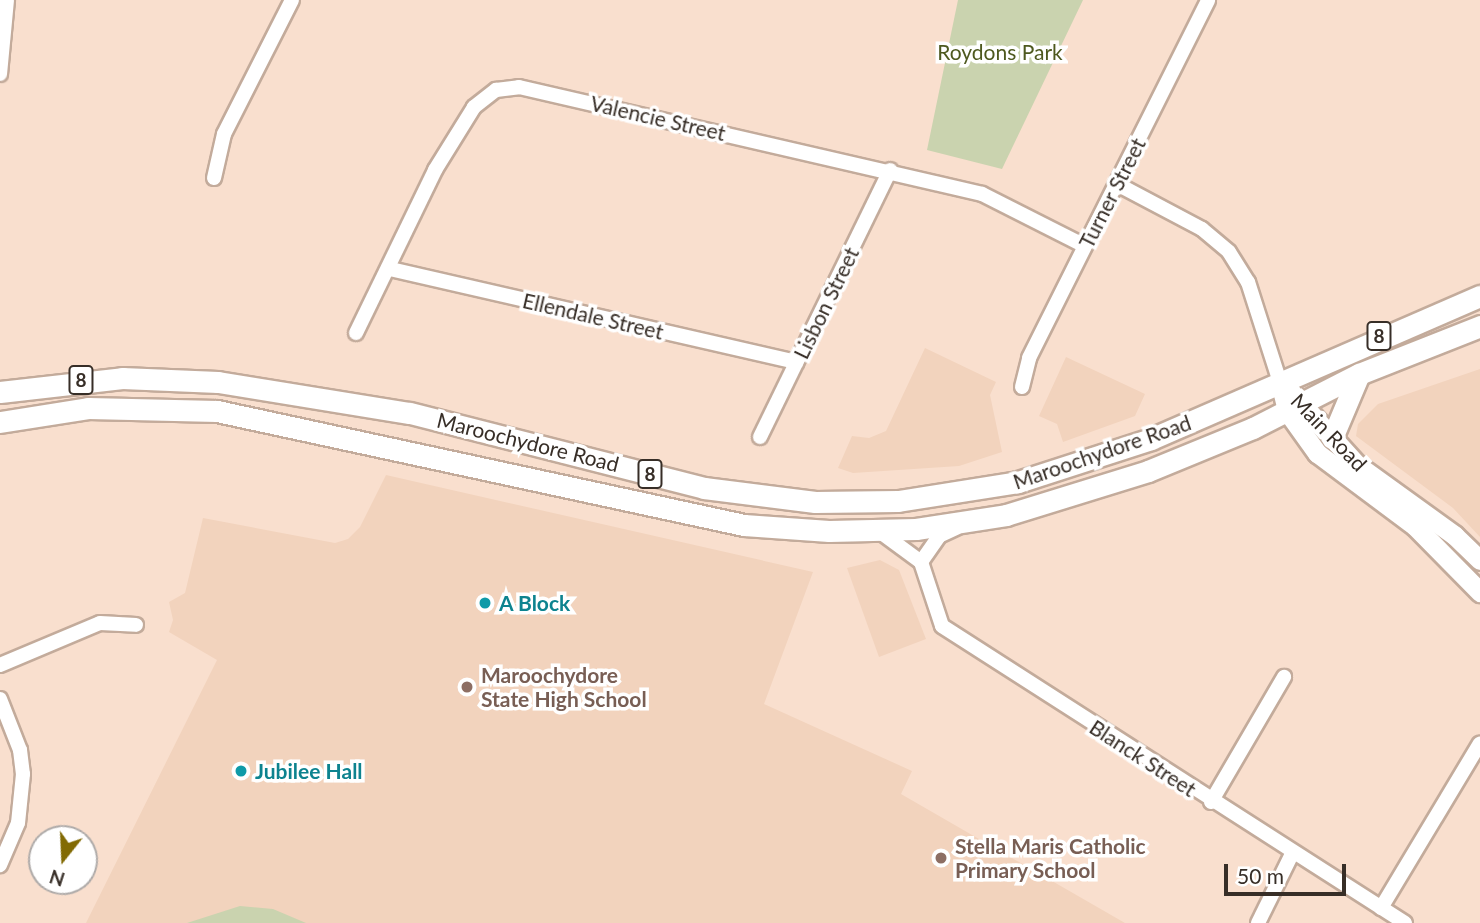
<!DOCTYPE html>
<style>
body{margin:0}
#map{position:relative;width:1480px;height:923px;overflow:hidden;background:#f9dfce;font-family:Lato,sans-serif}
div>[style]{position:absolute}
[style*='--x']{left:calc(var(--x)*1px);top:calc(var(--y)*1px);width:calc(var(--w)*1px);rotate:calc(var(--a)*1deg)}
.built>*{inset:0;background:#f2d3bd}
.green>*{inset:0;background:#cad3af}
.roads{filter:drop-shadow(2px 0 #c3ab9b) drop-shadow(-2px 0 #c3ab9b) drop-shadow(0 2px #c3ab9b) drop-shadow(0 -2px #c3ab9b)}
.minor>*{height:14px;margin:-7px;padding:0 7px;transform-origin:7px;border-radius:7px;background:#fff}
.secondary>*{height:19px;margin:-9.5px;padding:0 9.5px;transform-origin:9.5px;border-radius:9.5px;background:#fff}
.primary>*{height:21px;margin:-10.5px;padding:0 10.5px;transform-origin:10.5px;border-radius:10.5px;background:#fff}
.dots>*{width:19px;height:19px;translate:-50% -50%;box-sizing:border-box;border:4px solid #fff;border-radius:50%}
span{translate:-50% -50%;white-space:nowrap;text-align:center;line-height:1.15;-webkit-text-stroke:7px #fff;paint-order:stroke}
.shield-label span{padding:2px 5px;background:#fff;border:2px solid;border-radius:5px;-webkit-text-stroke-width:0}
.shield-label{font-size:19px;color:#372e27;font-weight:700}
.park-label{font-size:21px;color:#4e591f}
.street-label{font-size:21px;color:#372e27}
.culture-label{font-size:21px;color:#0d838f;font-weight:700}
.left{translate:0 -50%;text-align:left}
.education-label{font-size:21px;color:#785e54;font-weight:700}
.north{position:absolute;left:28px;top:825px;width:70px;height:70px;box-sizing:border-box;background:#fff;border:2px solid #afaba9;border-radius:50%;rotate:198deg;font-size:19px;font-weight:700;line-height:28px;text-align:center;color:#372e27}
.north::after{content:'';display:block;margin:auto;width:24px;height:32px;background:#826a03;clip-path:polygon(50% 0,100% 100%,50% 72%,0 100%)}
.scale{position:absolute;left:1224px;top:864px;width:122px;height:32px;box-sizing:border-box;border:4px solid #372e27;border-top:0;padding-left:9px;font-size:21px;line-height:24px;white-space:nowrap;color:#372e27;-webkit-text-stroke:5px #fff;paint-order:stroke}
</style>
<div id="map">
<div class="built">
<div style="clip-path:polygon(925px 348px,996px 382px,990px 395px,1002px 452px,959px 466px,853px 473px,838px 468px,852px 436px,869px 438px,886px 431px)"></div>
<div style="clip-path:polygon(1066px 357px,1145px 394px,1135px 416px,1063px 442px,1057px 424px,1039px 416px)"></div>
<div style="clip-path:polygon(1480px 369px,1480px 537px,1453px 508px,1356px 436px,1358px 424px,1378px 404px)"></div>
<div style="clip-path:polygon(386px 475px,813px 572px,764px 704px,912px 771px,901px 794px,1125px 923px,86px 923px,217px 660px,169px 632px,173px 620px,169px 602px,185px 593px,203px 518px,335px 543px,348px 539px,360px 527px)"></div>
<div style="clip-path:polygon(880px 560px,899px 570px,926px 639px,879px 657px,847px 568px)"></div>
</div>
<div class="green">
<div style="clip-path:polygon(958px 0,1083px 0,1002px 169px,927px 150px)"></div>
<div style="clip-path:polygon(240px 906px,273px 909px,306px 923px,187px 923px)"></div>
</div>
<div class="roads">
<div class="minor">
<div style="--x:0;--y:74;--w:74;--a:-84.6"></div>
<div style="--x:214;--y:178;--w:45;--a:-77.2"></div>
<div style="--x:224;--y:134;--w:150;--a:-63.1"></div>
<div style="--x:1117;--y:184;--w:96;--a:27.9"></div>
<div style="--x:1202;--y:229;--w:35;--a:40"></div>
<div style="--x:1229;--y:252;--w:36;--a:58"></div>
<div style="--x:1248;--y:282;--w:105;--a:72.3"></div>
<div style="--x:390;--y:269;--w:417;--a:12.9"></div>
<div style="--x:356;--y:333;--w:181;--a:-64.1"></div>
<div style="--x:435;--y:170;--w:74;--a:-58.2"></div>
<div style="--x:474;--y:107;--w:28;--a:-38"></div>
<div style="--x:496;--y:90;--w:23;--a:-7"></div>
<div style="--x:519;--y:87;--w:475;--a:13"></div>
<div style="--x:982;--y:194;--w:115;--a:26.8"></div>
<div style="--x:1022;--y:387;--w:30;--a:-76"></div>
<div style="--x:1029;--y:358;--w:400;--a:-63.4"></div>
<div style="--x:760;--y:437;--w:297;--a:-64"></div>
<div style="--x:879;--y:531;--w:52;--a:36.4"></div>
<div style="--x:921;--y:562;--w:67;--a:71.8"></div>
<div style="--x:942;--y:626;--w:550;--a:32.68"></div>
<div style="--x:921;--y:562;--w:32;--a:-55"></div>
<div style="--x:939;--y:536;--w:19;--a:-25"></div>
<div style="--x:0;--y:665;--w:108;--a:-22.8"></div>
<div style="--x:100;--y:623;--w:36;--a:3"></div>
<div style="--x:0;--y:699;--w:55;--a:68.6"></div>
<div style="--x:20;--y:750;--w:24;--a:83"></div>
<div style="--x:23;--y:774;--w:49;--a:95.8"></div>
<div style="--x:18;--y:823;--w:46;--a:113.2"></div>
<div style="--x:1211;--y:802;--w:145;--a:-59.7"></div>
<div style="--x:1381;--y:908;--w:192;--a:-59"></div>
<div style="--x:1258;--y:923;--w:79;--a:-63.8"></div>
</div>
<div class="secondary">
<div style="--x:1280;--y:382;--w:30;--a:76"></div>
<div style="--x:1287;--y:411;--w:52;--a:54.5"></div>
<div style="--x:1317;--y:453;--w:122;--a:36.7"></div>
<div style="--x:1415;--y:526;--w:93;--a:45.4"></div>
<div style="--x:1291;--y:392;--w:98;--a:47.9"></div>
<div style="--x:1357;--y:465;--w:120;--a:35.8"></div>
<div style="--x:1454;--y:535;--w:36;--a:44"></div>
</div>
<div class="primary">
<div style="--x:0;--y:392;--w:123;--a:-6.5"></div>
<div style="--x:122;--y:378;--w:96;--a:2.4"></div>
<div style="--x:218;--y:382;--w:194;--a:9.2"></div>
<div style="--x:410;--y:413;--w:303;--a:14.3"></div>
<div style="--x:704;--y:488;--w:112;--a:7.2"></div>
<div style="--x:815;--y:502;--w:83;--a:-0.7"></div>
<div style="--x:898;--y:501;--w:121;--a:-9"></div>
<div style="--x:1018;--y:482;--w:140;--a:-17.9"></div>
<div style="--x:1151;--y:439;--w:359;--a:-23.5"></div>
<div style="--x:0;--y:422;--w:89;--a:-9"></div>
<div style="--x:88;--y:408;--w:129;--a:1.3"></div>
<div style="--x:217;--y:411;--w:539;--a:12.21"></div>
<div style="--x:744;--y:525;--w:85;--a:4"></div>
<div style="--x:829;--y:531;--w:87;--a:-1.3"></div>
<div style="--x:916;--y:529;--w:91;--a:-8.8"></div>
<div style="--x:1006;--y:515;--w:149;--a:-17.2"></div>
<div style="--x:1148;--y:471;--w:113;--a:-22.3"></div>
<div style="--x:1253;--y:428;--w:119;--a:-27"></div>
<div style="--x:1359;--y:374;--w:130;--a:-21.6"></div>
<div style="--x:1332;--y:438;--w:69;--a:-67.1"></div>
</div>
</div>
<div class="dots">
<div style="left:485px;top:603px;background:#0f9aa8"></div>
<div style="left:467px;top:687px;background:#8d6e63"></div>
<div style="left:241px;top:771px;background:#0f9aa8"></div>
<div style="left:941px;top:858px;background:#8d6e63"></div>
</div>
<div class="shield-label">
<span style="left:1379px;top:336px">8</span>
<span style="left:81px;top:380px">8</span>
<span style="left:650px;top:474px">8</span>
</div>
<div class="park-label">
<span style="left:1000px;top:52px">Roydons Park</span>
</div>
<div class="street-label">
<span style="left:658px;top:118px;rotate:13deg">Valencie Street</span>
<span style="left:1112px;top:193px;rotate:-63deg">Turner Street</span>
<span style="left:826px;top:303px;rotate:-64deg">Lisbon Street</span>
<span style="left:593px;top:316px;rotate:13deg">Ellendale Street</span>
<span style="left:1329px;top:432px;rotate:46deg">Main Road</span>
<span style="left:528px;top:442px;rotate:14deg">Maroochydore Road</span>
<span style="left:1102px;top:452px;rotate:-19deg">Maroochydore Road</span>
<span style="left:1143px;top:758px;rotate:33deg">Blanck Street</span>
</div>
<div class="culture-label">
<span class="left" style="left:499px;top:603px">A Block</span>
<span class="left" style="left:255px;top:771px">Jubilee Hall</span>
</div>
<div class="education-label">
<span class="left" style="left:481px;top:687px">Maroochydore<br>State High School</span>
<span class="left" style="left:955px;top:858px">Stella Maris Catholic<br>Primary School</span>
</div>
<div class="north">N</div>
<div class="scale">50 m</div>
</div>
